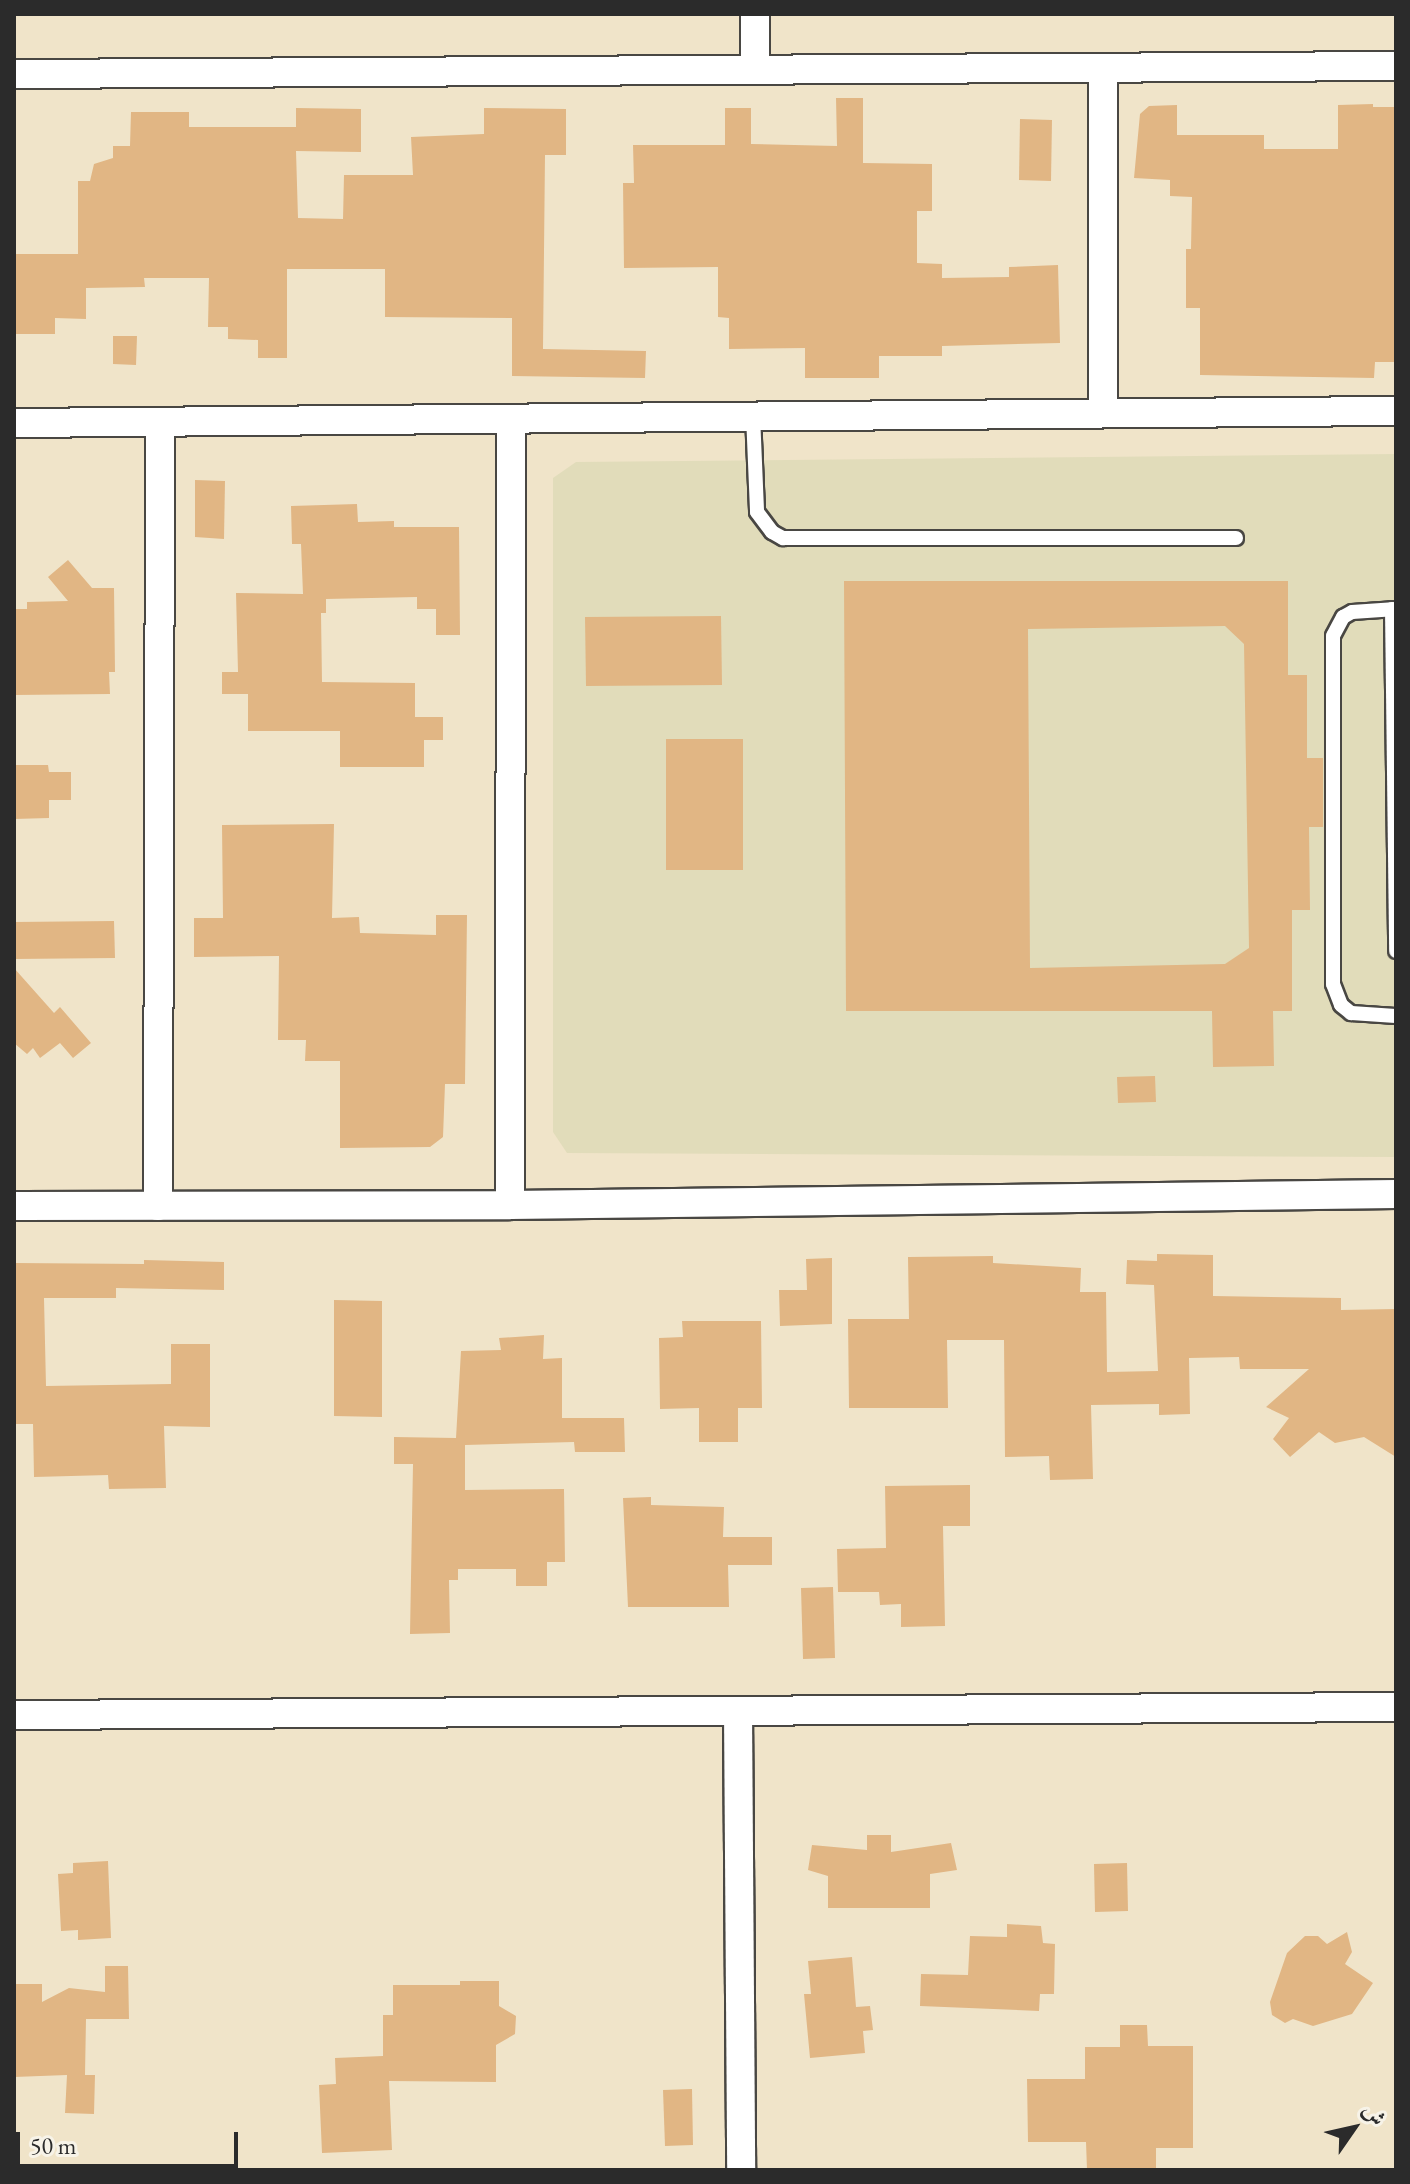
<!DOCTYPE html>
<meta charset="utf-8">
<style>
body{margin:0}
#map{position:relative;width:1410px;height:2184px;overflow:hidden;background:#f0e4c9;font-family:"EB Garamond",Amiri,serif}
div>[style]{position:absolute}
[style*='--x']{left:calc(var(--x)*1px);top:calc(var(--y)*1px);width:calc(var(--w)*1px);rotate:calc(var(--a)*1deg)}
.built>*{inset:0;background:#e1dcba}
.building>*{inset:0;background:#e1b684}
.roads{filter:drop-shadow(2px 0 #494743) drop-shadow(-2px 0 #494743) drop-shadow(0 2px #494743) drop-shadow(0 -2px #494743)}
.service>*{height:14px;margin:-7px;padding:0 7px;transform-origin:7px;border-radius:7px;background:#fff}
.minor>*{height:28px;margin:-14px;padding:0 14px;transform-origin:14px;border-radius:14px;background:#fff}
span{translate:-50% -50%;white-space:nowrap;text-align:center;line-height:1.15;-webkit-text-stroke:7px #f7f3e8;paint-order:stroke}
.frame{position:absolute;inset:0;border:16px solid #2b2b2b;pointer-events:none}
.north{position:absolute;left:1314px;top:2088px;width:80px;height:80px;-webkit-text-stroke:6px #f7f3e8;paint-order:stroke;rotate:56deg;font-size:22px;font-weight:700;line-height:32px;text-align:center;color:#2b2b2b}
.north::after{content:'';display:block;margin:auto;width:28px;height:36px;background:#2b2b2b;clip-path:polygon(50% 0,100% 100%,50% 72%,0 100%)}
.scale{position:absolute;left:16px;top:2132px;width:222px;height:36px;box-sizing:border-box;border:4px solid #2b2b2b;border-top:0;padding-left:10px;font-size:24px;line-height:28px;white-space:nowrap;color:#2b2b2b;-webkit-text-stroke:6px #f7f3e8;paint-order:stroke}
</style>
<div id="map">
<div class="built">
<div style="clip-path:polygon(1396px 454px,1396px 1157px,567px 1153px,553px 1132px,553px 478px,576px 462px)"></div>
</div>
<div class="building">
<div style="clip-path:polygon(836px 98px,863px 98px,863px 163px,932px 164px,932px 211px,917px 211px,917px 263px,942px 264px,942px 278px,1009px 277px,1009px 267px,1058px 265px,1060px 343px,942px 346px,942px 356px,879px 356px,879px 378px,805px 378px,805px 348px,729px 349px,729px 318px,718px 317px,718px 267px,624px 268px,623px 183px,634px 183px,633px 145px,725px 145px,725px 108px,751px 108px,751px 144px,837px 146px)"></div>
<div style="clip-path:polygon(1373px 104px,1373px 107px,1396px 107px,1396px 362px,1375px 362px,1374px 378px,1200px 375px,1200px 308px,1186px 308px,1186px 249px,1191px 249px,1192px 197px,1170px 196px,1170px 180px,1134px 178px,1140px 114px,1149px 106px,1177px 105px,1177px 135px,1264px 135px,1264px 149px,1338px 149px,1338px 105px)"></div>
<div style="clip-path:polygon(296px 108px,361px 109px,361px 152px,296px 151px,298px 218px,343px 219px,344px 175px,413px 175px,411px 137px,484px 134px,484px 108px,566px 109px,566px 155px,545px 155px,543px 349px,646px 351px,645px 378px,512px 376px,512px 318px,385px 317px,385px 269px,287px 269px,287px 358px,258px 358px,258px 340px,228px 339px,228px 327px,208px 327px,209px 278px,144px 278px,145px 287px,86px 288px,86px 319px,55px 318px,55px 334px,14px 334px,14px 254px,78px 254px,78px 181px,90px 181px,94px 164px,113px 158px,113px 146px,130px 146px,131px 112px,189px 112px,189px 127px,296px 127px)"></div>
<div style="clip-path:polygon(1020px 119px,1052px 120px,1051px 181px,1019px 180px)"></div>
<div style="clip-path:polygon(113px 336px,137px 336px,136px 365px,113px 364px)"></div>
<div style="clip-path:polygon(195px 480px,225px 481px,224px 539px,195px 537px)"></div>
<div style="clip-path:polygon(357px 504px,358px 522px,394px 521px,394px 527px,459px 527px,460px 635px,436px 635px,436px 609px,417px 609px,417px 597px,326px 599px,326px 613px,321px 613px,322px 682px,415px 683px,415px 717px,443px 717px,443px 740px,424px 740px,424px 767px,340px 767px,340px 731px,248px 731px,248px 694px,222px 694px,222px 672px,238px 672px,236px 593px,303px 594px,301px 544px,292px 544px,291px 506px)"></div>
<div style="clip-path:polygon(68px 560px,92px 588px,114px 588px,115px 672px,109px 672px,110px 694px,14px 695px,14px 609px,27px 609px,27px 602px,68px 601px,48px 577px)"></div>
<div style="clip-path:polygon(evenodd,844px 581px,1288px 581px,1288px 675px,1307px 675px,1307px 758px,1323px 758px,1323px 827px,1309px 827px,1310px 910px,1292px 910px,1292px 1011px,1273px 1011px,1274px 1066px,1213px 1067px,1212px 1011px,846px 1011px,844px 581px,1225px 626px,1244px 644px,1249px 948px,1225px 964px,1030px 968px,1028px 629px,1225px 626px)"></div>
<div style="clip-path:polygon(721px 616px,722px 685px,586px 686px,585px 617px)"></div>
<div style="clip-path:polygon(666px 739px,743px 739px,743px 870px,666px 870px)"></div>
<div style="clip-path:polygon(14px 765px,48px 765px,49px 772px,71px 772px,71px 800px,49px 800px,49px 818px,14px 819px)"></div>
<div style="clip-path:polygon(334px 824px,332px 918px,359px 917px,360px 933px,436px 935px,436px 915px,467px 915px,465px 1084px,445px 1084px,443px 1137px,430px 1147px,340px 1148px,340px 1061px,305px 1061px,306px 1040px,278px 1040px,279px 956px,194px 957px,194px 918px,223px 918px,222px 825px)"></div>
<div style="clip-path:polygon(114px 921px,115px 958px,14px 959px,14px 922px)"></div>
<div style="clip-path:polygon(14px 968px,54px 1013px,60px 1007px,91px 1043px,73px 1058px,60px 1043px,40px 1058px,33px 1048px,27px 1054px,14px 1043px)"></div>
<div style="clip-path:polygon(1155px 1076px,1156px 1102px,1118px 1103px,1117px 1077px)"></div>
<div style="clip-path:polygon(1157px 1254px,1213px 1255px,1213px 1296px,1341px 1298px,1341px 1310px,1396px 1309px,1396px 1457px,1364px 1437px,1335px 1443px,1319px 1432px,1290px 1457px,1273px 1439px,1289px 1418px,1266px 1407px,1309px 1369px,1240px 1369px,1239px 1357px,1189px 1358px,1190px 1414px,1159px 1415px,1159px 1404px,1091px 1405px,1093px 1479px,1050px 1480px,1049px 1456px,1005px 1457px,1004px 1340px,947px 1340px,948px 1408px,849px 1408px,848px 1319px,909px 1319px,908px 1257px,993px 1256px,993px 1263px,1081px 1268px,1080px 1292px,1106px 1292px,1107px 1372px,1158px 1371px,1154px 1285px,1126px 1284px,1127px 1260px,1157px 1261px)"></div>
<div style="clip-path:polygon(832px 1258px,832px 1324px,780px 1326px,779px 1290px,807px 1290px,806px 1259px)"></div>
<div style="clip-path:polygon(144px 1260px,224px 1262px,224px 1290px,116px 1288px,116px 1298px,44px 1298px,46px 1386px,171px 1384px,171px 1344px,210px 1344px,210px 1427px,164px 1426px,166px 1488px,109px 1489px,108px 1475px,34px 1477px,33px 1424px,14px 1424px,14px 1263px,144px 1264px)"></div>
<div style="clip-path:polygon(334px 1300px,382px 1301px,382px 1417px,334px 1416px)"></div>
<div style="clip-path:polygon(682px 1321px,761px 1321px,762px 1408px,738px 1408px,738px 1442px,699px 1442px,699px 1408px,660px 1409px,659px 1338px,683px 1337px)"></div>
<div style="clip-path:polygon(544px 1335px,543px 1359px,562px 1358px,562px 1418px,624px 1418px,625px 1452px,575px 1452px,574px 1442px,465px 1445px,465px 1490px,564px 1489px,565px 1562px,547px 1562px,547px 1586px,516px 1586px,516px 1569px,458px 1569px,458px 1580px,449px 1580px,450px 1633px,410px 1634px,413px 1464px,394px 1464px,394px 1437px,456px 1438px,461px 1351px,501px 1350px,499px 1338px)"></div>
<div style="clip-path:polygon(970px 1485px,970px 1526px,943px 1526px,945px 1626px,901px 1627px,901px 1604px,880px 1605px,879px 1592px,838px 1592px,837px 1549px,886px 1548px,885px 1486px)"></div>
<div style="clip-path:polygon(651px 1497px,651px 1505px,724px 1507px,723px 1537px,772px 1537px,772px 1565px,728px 1565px,729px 1607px,628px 1607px,623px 1498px)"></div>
<div style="clip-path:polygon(833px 1587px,835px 1658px,803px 1659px,801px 1588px)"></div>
<div style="clip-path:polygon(867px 1835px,891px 1835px,891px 1852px,951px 1843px,957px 1870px,930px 1874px,930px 1908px,828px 1908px,828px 1876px,808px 1870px,812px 1845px,867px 1850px)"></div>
<div style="clip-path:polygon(108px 1861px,111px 1938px,78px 1940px,78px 1930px,61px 1931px,58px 1874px,73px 1873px,73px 1863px)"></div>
<div style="clip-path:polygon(1127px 1863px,1128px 1911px,1095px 1912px,1094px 1864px)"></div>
<div style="clip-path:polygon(1007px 1924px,1041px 1926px,1043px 1943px,1055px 1944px,1054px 1994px,1040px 1994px,1039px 2011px,920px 2006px,921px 1974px,968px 1975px,970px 1936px,1007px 1937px)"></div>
<div style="clip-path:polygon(1347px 1932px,1352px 1952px,1345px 1964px,1373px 1983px,1352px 2014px,1313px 2026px,1293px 2019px,1285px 2023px,1272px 2015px,1270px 2002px,1287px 1953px,1305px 1936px,1318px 1936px,1327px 1944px)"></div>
<div style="clip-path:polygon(852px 1957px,856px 2007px,870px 2006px,873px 2030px,863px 2031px,865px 2053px,810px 2058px,804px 1994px,811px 1994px,808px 1961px)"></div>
<div style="clip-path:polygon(105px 1966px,128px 1966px,129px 2019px,86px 2019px,85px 2075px,81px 2075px,95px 2075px,94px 2114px,65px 2113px,67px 2075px,14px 2077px,15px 1984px,42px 1984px,42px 2002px,69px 1988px,105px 1992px)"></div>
<div style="clip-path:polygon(460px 1981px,499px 1981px,499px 2006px,516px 2016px,515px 2034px,496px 2045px,496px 2082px,389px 2081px,392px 2150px,322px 2153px,319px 2085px,336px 2084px,335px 2058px,383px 2056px,383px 2015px,393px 2015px,393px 1985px,460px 1985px)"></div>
<div style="clip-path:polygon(1120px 2025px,1147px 2025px,1148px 2046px,1193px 2046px,1193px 2148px,1156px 2148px,1156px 2170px,1087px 2170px,1086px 2142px,1028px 2142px,1027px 2079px,1085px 2079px,1085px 2047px,1120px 2047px)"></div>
<div style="clip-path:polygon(692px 2089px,693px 2145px,665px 2146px,663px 2090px)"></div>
</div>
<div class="roads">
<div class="service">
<div style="--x:753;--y:415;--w:97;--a:87.6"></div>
<div style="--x:757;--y:512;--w:25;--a:53"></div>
<div style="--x:772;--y:532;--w:13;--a:29"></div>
<div style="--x:783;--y:538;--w:453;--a:0"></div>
<div style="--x:1392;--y:609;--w:342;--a:89.3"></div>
<div style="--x:1396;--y:609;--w:44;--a:176.1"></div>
<div style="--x:1352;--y:612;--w:10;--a:151"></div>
<div style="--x:1343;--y:617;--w:21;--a:118"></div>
<div style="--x:1333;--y:636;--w:348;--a:90"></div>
<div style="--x:1333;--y:984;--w:22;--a:69"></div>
<div style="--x:1341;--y:1005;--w:13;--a:39"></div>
<div style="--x:1351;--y:1013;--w:45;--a:3.8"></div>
</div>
<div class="minor">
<div style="--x:1103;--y:68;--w:344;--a:90"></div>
<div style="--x:755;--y:70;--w:56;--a:-90"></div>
<div style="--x:14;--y:74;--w:1382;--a:-0.33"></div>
<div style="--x:14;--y:423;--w:1382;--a:-0.5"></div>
<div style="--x:510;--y:1205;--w:785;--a:-89.93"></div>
<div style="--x:14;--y:1206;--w:496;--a:-0.1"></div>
<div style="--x:510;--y:1205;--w:886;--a:-0.71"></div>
<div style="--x:158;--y:1206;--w:784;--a:-89.85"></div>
<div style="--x:738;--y:1711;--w:459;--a:89.6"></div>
<div style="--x:14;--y:1715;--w:1382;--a:-0.33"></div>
</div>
</div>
<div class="frame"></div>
<div class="north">ش</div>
<div class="scale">50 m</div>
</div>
